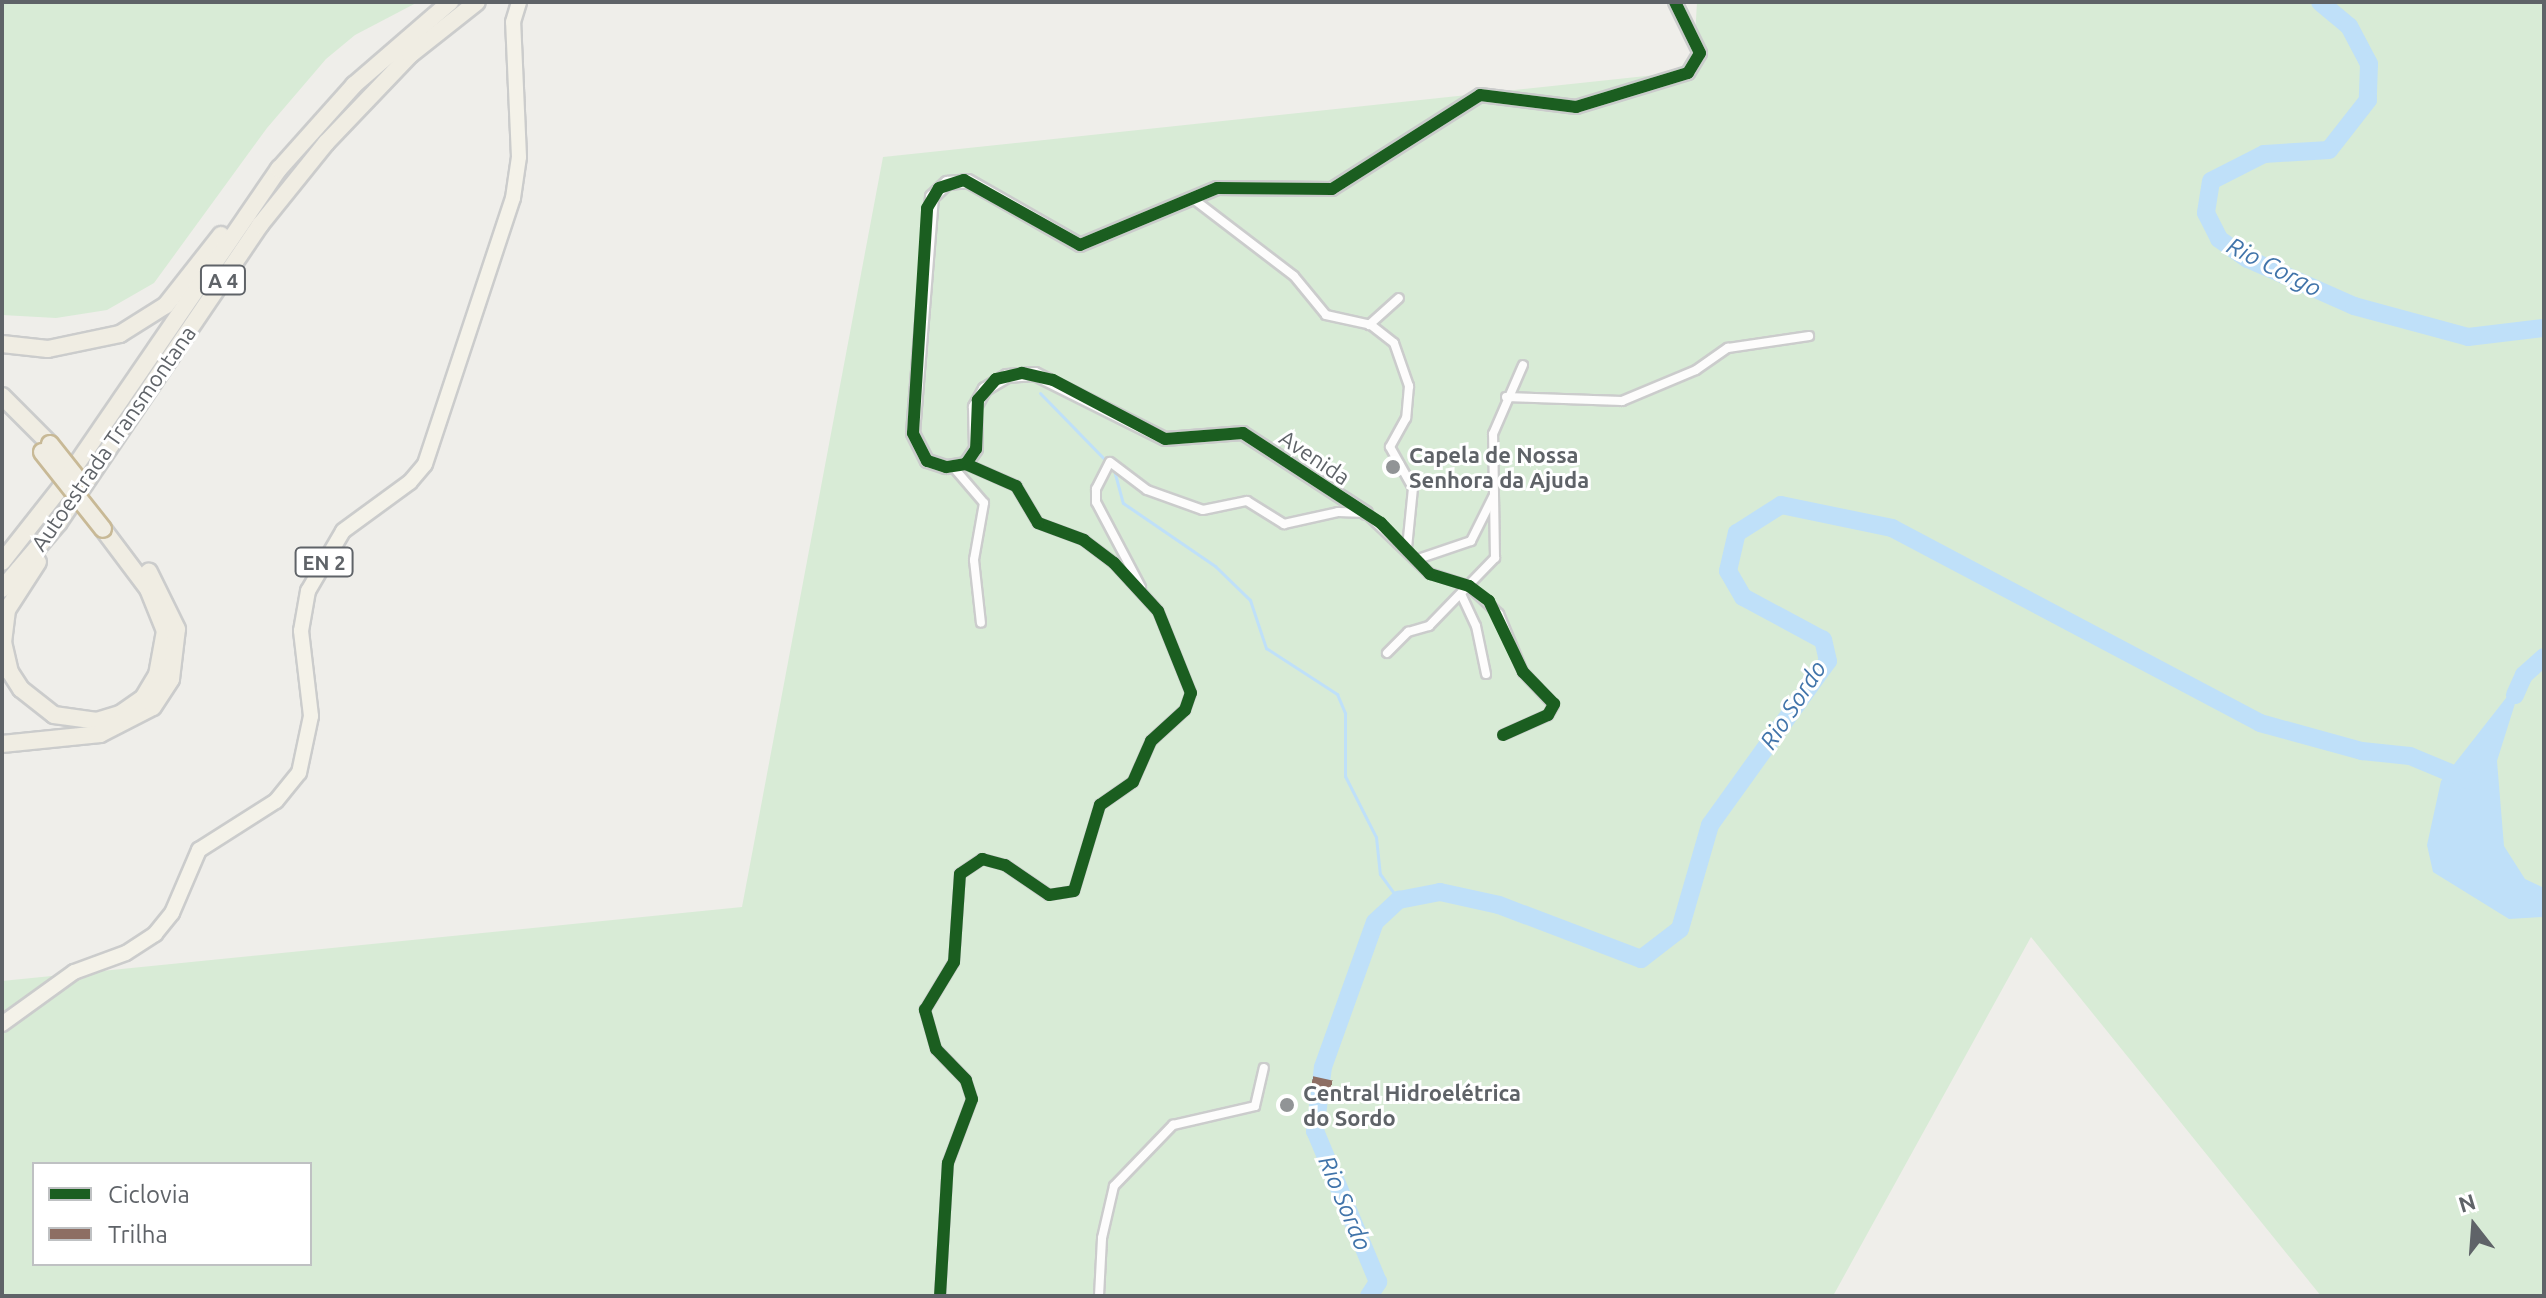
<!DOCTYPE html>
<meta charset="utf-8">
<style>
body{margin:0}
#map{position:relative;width:2546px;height:1298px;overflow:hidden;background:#efeeea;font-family:Ubuntu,sans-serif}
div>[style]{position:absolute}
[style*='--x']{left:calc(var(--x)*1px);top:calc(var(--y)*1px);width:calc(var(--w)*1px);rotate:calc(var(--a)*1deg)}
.green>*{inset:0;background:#d8ebd6}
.water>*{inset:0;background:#bfe0f9}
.stream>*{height:3px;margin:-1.5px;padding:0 1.5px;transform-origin:1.5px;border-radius:1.5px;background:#bfe0f9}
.river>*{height:18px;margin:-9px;padding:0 9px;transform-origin:9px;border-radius:9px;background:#bfe0f9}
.roads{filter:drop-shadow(2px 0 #cbcccc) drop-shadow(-2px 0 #cbcccc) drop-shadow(0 2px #cbcccc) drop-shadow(0 -2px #cbcccc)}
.street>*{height:8px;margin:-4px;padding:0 4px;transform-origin:4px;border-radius:4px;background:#fdfcfc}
.secondary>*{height:12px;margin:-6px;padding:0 6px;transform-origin:6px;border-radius:6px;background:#fdfcfc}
.primary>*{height:14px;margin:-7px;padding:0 7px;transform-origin:7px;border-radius:7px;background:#f4f2e9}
.highway>*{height:16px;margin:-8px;padding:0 8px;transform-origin:8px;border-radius:8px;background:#f0ede3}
.bridges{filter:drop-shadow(2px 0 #c8b996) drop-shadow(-2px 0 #c8b996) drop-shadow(0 2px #c8b996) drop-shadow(0 -2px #c8b996)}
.highway-bridge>*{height:16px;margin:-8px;padding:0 8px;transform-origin:8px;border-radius:8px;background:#f0ede3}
.quiet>*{height:10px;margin-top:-5px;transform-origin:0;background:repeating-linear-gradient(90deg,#8d6e63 0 20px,transparent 0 30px)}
.cycleway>*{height:12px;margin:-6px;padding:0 6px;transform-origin:6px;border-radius:6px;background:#1b5e20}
.dots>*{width:22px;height:22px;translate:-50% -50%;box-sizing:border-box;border:4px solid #fff;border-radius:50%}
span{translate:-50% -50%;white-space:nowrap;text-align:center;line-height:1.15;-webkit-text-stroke:6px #fff;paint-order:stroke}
.shield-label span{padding:2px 6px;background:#fff;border:2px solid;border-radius:6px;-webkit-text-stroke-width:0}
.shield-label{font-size:20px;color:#5f6368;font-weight:700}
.street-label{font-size:22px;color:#5f6368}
.poi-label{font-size:22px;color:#5f6368;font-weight:700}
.left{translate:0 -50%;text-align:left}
.water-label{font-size:24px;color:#4174aa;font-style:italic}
.frame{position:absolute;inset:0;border:4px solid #5f6368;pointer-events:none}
.legend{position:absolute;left:32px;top:1162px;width:280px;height:104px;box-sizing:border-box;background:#fff;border:2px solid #bfc1c3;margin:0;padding:10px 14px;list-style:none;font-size:24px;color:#5f6368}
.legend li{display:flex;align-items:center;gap:16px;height:40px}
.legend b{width:40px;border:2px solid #bfc1c3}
.north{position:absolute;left:2434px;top:1186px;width:80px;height:80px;-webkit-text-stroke:6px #fff;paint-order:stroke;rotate:343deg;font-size:22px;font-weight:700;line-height:32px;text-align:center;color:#5f6368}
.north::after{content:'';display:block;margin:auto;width:28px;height:36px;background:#5f6368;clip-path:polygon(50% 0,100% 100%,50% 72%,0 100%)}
</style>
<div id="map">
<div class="green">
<div style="clip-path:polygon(2px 2px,418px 2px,355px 35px,326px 59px,267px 128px,154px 283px,107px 310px,56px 318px,2px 315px)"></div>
<div style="clip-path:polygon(evenodd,1697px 2px,2544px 2px,2544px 1296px,2321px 1296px,2031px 937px,1833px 1296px,2px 1296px,2px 981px,742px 907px,883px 157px,1693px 71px,1697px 2px,34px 1164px,310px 1164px,310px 1264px,34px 1264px,34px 1164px)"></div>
</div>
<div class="water">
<div style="clip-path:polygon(2524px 675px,2497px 761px,2504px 846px,2525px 879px,2544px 888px,2544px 917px,2509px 919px,2433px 872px,2427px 845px,2441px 781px)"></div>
</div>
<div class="stream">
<div style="--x:1040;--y:393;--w:96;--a:45.8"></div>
<div style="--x:1114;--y:470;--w:34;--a:75"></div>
<div style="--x:1123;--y:503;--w:112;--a:34.4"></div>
<div style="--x:1215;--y:566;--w:49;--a:44.2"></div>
<div style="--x:1250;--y:600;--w:51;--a:71.6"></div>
<div style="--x:1266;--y:648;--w:85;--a:32.9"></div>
<div style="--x:1337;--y:694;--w:21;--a:67"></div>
<div style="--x:1345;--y:713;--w:63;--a:90"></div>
<div style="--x:1345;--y:776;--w:68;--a:63.1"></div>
<div style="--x:1376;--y:837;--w:37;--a:84"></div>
<div style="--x:1380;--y:874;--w:32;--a:54"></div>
</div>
<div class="river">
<div style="--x:2320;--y:2;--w:38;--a:40"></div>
<div style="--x:2349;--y:26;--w:43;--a:62.2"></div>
<div style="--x:2369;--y:64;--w:36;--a:92"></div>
<div style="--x:2368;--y:100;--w:63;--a:128"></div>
<div style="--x:2329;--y:150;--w:65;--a:176.5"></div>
<div style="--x:2264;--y:154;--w:59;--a:153"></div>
<div style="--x:2211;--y:181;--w:32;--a:99"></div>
<div style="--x:2206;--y:213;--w:29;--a:63"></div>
<div style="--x:2219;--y:239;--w:35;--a:35"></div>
<div style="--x:2248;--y:259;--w:116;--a:23.9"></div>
<div style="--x:2354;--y:306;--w:118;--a:15.2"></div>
<div style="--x:2468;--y:337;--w:77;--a:-6.8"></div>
<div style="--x:2515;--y:695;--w:22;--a:-66"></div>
<div style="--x:2524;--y:675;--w:27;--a:-42"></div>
<div style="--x:1369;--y:1296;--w:17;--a:-57"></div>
<div style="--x:1378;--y:1282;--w:164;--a:-112.6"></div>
<div style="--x:1315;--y:1131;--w:64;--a:-82.9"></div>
<div style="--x:1323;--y:1067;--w:154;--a:-70.3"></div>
<div style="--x:1375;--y:922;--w:33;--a:-43"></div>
<div style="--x:1399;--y:900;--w:42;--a:-11"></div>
<div style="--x:1440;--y:892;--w:60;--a:12.4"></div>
<div style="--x:1499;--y:905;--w:152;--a:20.8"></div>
<div style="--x:1641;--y:959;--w:49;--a:-37.6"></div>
<div style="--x:1680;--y:929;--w:108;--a:-73.9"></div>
<div style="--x:1710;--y:825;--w:202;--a:-54.3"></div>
<div style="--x:1828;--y:661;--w:22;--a:-103"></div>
<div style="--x:1823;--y:640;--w:91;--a:-151.7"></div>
<div style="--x:1743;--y:597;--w:30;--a:-120"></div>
<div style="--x:1728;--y:571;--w:39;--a:-77"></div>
<div style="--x:1737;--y:533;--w:52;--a:-32.5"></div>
<div style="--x:1781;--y:505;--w:113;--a:11.7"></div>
<div style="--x:1892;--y:528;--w:416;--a:27.9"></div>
<div style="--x:2260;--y:723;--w:106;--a:15.4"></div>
<div style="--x:2362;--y:751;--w:48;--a:5.9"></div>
<div style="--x:2410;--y:756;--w:65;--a:22.6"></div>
</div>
<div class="roads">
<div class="street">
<div style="--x:1192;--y:198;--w:128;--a:37.4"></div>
<div style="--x:1294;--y:276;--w:50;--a:50.6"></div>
<div style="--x:1326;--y:315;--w:46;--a:12.5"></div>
<div style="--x:1371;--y:325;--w:29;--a:38"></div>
<div style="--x:1394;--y:343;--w:46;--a:70.8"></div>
<div style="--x:1409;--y:386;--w:32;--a:95"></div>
<div style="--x:1406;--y:418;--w:33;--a:119"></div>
<div style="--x:1390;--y:447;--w:47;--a:60.7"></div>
<div style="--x:1413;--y:488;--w:60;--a:95.7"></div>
<div style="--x:1369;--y:325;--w:40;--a:-42"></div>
<div style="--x:1506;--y:397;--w:116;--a:2"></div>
<div style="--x:1622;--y:401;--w:80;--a:-22.7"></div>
<div style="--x:1696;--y:370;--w:39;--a:-35"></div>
<div style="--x:1728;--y:348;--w:82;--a:-8.4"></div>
<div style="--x:954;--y:468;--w:46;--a:49.4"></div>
<div style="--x:984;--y:503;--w:58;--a:100"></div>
<div style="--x:974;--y:560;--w:63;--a:83.7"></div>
<div style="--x:1418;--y:559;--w:56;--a:-18.8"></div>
<div style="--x:1471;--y:541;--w:51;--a:-63.4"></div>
<div style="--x:1141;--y:587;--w:96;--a:-117.9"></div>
<div style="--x:1096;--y:502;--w:13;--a:-90"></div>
<div style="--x:1096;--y:489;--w:30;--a:-63"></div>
<div style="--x:1110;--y:462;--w:46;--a:37.1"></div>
<div style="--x:1147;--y:490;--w:59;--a:19.7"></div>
<div style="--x:1203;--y:510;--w:45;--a:-11.6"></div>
<div style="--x:1247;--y:501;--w:44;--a:31.9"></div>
<div style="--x:1284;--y:524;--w:55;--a:-12.5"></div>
<div style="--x:1338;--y:512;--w:28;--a:2"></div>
<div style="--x:1366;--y:513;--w:87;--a:43.6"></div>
<div style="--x:1429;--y:573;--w:42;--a:18"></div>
<div style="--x:1469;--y:586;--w:41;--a:43"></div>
<div style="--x:1499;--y:614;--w:63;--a:67.5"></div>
<div style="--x:1523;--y:672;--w:45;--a:46.8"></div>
<div style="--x:1554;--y:705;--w:12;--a:121"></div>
<div style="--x:1548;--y:715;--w:49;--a:156"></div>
<div style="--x:1461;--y:594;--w:35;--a:65"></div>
<div style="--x:1476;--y:626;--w:49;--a:78.2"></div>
<div style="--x:1387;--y:653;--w:30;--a:-45"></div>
<div style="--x:1408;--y:632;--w:22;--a:-16"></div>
<div style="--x:1429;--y:626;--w:95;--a:-45.9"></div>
<div style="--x:1495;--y:558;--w:124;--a:-90.9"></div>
<div style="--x:1493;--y:434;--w:75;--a:-66.5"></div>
<div style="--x:940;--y:1296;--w:133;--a:-86.6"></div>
<div style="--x:948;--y:1163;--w:68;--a:-69.4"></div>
<div style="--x:972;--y:1099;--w:20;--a:-108"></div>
<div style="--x:966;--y:1080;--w:43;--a:-134.1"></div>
<div style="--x:936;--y:1049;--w:41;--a:-105.8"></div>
<div style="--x:925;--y:1010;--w:56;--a:-58.9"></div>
<div style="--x:954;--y:962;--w:88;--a:-86.1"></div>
<div style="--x:960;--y:874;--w:27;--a:-34"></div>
<div style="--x:982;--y:859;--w:24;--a:15"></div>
<div style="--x:1005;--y:865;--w:53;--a:34.3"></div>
<div style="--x:1049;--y:895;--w:25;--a:-9"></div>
<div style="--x:1074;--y:891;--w:90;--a:-73.2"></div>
<div style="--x:1100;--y:805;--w:40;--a:-34.9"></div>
<div style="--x:1133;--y:782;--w:45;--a:-66.3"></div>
<div style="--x:1151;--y:741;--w:46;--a:-42.4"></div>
<div style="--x:1185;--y:710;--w:18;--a:-71"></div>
<div style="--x:1191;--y:693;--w:88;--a:-111.9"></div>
<div style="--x:1158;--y:611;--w:65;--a:-132.5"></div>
<div style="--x:1114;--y:563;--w:38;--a:-143"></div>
<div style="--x:1084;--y:540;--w:49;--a:-159.7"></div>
<div style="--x:1038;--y:523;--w:43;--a:-120.7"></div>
<div style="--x:1016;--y:486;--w:55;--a:-156.3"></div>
<div style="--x:1099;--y:1296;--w:58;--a:-87"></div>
<div style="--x:1102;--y:1238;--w:53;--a:-77"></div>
<div style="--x:1114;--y:1186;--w:85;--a:-46"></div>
<div style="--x:1173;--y:1125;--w:84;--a:-13"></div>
<div style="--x:1255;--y:1106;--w:39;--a:-77"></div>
</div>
<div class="secondary">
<div style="--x:1366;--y:513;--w:147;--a:-147"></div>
<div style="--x:1243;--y:433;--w:78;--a:175.6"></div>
<div style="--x:1165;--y:439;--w:145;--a:-153.4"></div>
<div style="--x:1035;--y:374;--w:28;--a:176"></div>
<div style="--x:1007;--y:376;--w:26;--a:149"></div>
<div style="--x:985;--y:389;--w:21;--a:119"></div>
<div style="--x:975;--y:407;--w:42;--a:88.6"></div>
<div style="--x:976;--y:449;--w:18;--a:124"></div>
<div style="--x:966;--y:464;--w:20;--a:171"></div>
<div style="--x:946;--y:467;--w:20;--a:-162"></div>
<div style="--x:927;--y:461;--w:31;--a:-117"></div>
<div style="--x:913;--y:433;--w:237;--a:-85.4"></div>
<div style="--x:932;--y:197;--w:21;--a:-43"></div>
<div style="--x:947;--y:183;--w:21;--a:-5"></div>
<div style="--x:968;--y:181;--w:129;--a:29.7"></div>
<div style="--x:1080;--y:245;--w:148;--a:-22.6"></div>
<div style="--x:1217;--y:188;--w:115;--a:0.5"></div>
<div style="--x:1332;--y:189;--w:175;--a:-32.4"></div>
<div style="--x:1480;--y:95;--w:97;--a:7.1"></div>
<div style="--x:1576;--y:107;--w:117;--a:-16.9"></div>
<div style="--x:1688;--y:73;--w:23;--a:-59"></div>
<div style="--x:1700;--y:53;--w:57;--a:-116.1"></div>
</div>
<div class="primary">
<div style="--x:2;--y:1024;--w:89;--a:-35.8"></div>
<div style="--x:74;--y:972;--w:55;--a:-20.1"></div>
<div style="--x:126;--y:953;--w:35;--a:-33"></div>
<div style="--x:155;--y:934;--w:27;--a:-51"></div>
<div style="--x:172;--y:913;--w:69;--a:-66.8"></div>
<div style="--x:199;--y:850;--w:91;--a:-32.5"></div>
<div style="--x:276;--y:801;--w:36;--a:-51"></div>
<div style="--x:299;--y:773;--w:58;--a:-78.1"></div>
<div style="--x:311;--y:716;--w:86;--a:-96.7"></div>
<div style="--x:301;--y:631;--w:41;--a:-80.1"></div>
<div style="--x:308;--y:591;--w:69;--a:-59.7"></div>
<div style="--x:343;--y:531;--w:83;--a:-36.2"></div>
<div style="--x:410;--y:482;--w:23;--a:-50"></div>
<div style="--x:425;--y:464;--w:280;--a:-71.7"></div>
<div style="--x:513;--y:198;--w:41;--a:-81.7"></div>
<div style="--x:519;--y:157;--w:135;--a:-92.5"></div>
<div style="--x:513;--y:22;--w:21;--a:-73"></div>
</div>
<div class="highway">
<div style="--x:2;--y:344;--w:46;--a:6.2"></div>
<div style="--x:48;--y:349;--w:74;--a:-11.8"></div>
<div style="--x:120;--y:334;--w:54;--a:-32.2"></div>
<div style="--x:166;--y:305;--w:89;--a:-51.8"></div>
<div style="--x:2;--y:396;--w:68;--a:45"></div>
<div style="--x:2;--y:562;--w:95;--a:-51.8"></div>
<div style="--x:61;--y:487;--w:386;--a:-55.6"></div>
<div style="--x:279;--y:169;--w:113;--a:-48.2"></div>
<div style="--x:354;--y:85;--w:127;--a:-40.8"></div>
<div style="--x:38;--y:562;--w:57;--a:122.9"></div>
<div style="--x:7;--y:610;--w:32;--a:97"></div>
<div style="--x:3;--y:642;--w:31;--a:77"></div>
<div style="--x:10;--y:672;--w:20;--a:57"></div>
<div style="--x:21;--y:689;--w:42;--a:38.2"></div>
<div style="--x:54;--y:715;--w:43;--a:7.9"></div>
<div style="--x:97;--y:721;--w:24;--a:-17"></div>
<div style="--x:120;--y:714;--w:28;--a:-35"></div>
<div style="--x:143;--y:698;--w:27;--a:-59"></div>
<div style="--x:157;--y:675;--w:45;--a:-79.7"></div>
<div style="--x:165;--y:631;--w:45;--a:-112"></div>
<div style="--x:148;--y:589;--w:75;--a:-126.9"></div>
<div style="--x:2;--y:589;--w:88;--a:-49.6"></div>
<div style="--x:59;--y:522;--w:359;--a:-55.9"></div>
<div style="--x:260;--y:225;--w:105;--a:-51.2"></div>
<div style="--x:326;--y:143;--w:122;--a:-46.3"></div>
<div style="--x:410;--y:55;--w:85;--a:-38.3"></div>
<div style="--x:2;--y:744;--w:99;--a:-5.8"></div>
<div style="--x:100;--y:734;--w:59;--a:-27"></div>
<div style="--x:153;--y:707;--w:33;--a:-57"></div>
<div style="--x:171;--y:679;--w:50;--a:-83.2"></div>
<div style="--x:177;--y:629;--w:64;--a:-116.2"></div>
</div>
</div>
<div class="bridges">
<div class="highway-bridge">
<div style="--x:50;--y:444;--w:43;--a:51.5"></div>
<div style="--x:42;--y:452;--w:98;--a:51.6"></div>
</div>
</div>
<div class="quiet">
<div style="--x:1312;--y:1081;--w:22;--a:13"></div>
</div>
<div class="cycleway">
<div style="--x:1503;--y:735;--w:49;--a:-24"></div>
<div style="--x:1548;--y:715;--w:13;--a:-61"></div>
<div style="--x:1554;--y:704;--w:45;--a:-134.1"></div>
<div style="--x:1523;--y:672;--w:79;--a:-115.6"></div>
<div style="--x:1489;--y:601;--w:25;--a:-143"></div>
<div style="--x:1469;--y:586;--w:41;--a:-162.9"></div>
<div style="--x:1430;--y:574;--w:71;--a:-133.9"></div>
<div style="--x:1381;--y:523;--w:165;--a:-146.9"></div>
<div style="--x:1243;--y:433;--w:78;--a:175.6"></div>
<div style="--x:1165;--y:439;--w:127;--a:-152.2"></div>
<div style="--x:1053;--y:380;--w:32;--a:-167"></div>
<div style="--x:1022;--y:373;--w:27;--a:167"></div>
<div style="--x:996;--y:379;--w:28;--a:131"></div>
<div style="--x:978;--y:400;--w:49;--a:92.3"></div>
<div style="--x:976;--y:449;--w:18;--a:124"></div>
<div style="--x:966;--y:464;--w:20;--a:171"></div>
<div style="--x:946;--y:467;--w:20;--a:-162"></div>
<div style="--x:927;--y:461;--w:31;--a:-117"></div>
<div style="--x:913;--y:433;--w:225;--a:-86.4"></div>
<div style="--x:927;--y:208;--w:23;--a:-59"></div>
<div style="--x:939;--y:188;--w:26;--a:-18"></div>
<div style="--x:964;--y:180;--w:133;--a:29.3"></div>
<div style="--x:1080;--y:245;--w:148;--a:-22.6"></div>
<div style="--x:1217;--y:188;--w:115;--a:0.5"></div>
<div style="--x:1332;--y:189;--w:175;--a:-32.4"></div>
<div style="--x:1480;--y:95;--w:97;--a:7.1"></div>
<div style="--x:1576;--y:107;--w:117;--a:-16.9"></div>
<div style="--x:1688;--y:73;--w:23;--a:-59"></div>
<div style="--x:1700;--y:53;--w:57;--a:-116.1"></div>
<div style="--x:940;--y:1296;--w:133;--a:-86.6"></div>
<div style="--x:948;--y:1163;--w:68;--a:-69.4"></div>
<div style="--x:972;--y:1099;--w:20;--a:-108"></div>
<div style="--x:966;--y:1080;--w:43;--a:-134.1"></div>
<div style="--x:936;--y:1049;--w:41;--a:-105.8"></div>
<div style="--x:925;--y:1010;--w:56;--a:-58.9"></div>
<div style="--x:954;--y:962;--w:88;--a:-86.1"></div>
<div style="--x:960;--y:874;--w:27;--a:-34"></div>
<div style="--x:982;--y:859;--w:24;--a:15"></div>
<div style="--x:1005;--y:865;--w:53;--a:34.3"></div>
<div style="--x:1049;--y:895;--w:25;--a:-9"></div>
<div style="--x:1074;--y:891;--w:90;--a:-73.2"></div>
<div style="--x:1100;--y:805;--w:40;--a:-34.9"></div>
<div style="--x:1133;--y:782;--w:45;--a:-66.3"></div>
<div style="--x:1151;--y:741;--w:46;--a:-42.4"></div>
<div style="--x:1185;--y:710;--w:18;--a:-71"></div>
<div style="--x:1191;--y:693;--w:88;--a:-111.9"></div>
<div style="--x:1158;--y:611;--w:65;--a:-132.5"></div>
<div style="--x:1114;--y:563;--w:38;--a:-143"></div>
<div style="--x:1084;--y:540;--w:49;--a:-159.7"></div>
<div style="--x:1038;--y:523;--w:43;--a:-120.7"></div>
<div style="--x:1016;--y:486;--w:55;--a:-156.3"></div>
</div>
<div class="dots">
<div style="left:1393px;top:467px;background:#919496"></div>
<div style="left:1287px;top:1105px;background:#919496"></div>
</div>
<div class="shield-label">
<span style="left:223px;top:280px">A 4</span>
<span style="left:324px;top:562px">EN 2</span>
</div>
<div class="street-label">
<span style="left:113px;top:438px;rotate:-55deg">Autoestrada Transmontana</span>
<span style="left:1315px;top:457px;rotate:34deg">Avenida</span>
</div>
<div class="poi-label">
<span class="left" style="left:1409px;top:467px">Capela de Nossa<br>Senhora da Ajuda</span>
<span class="left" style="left:1303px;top:1105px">Central Hidroelétrica<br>do Sordo</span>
</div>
<div class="water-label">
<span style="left:2274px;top:267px;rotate:27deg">Rio Corgo</span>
<span style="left:1793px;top:705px;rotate:-57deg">Rio Sordo</span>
<span style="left:1345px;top:1203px;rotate:67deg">Rio Sordo</span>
</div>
<div class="frame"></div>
<ul class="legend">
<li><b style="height:10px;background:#1b5e20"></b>Ciclovia</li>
<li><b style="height:10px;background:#8d6e63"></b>Trilha</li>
</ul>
<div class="north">N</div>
</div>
